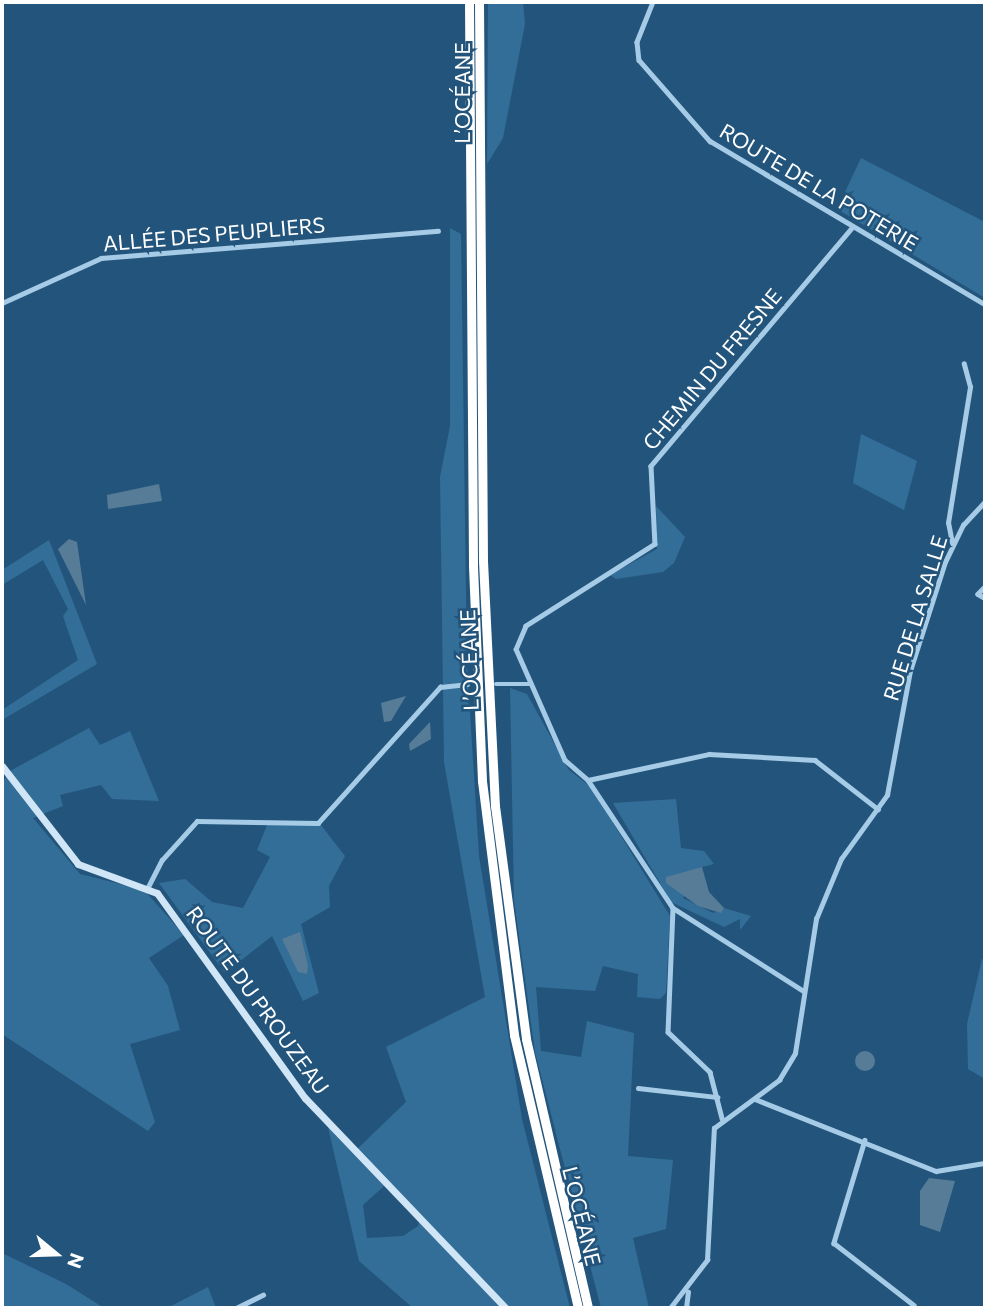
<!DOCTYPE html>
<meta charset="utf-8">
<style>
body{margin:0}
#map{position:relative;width:987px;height:1310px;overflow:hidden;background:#23557c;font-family:Commissioner,sans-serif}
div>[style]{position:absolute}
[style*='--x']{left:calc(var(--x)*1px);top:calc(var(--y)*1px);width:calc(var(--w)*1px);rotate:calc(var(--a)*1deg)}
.green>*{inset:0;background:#336e98}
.water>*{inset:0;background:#577c97}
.round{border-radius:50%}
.street>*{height:4.5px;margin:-2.25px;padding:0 2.25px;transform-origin:2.25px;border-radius:2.25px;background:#a6cbe6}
.secondary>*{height:7px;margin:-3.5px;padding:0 3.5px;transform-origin:3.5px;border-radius:3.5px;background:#d0e5f5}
.highway>*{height:9px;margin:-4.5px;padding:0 4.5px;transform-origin:4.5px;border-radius:4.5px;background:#fff}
span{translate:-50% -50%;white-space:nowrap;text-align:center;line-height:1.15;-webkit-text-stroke:5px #23557c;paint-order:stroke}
.street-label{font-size:21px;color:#fff}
.frame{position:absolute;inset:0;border:4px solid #fff;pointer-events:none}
.north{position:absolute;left:21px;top:1219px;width:70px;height:70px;-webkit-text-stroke:5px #23557c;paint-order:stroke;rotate:109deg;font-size:19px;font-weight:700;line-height:28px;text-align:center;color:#fff}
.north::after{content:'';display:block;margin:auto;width:24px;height:32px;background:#fff;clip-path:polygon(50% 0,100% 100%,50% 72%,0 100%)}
</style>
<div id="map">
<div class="green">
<div style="clip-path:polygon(488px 2px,523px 2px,525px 24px,503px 138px,487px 164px)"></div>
<div style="clip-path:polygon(861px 158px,985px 222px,985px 298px,837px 209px)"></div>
<div style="clip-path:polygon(evenodd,450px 228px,461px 234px,467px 665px,479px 856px,522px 1119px,570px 1308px,413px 1308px,359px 1261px,328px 1127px,354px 1152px,406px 1102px,386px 1047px,485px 997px,444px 762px,440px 477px,450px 426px,450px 228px,384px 1186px,420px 1219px,418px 1226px,403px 1236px,367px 1238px,363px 1205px,384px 1186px)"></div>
<div style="clip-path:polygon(861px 434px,917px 461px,904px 510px,853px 483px)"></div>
<div style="clip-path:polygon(656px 506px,685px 537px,674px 563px,663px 572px,616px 579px,610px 575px,657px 549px)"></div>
<div style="clip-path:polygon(49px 540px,97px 664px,2px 720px,2px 710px,78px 660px,63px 616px,68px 609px,43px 560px,2px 585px,2px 570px)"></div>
<div style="clip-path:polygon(510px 688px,527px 694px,569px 770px,591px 787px,670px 916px,666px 993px,660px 999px,637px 997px,638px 974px,603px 966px,595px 991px,536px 987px,541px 1051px,581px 1057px,587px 1021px,634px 1033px,628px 1156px,673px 1160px,666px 1229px,633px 1238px,649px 1308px,601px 1308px,535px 1052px,514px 900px)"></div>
<div style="clip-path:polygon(89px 728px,100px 745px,130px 731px,159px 801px,112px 799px,101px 785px,60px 795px,63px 806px,33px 818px,80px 874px,144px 890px,184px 935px,149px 958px,168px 986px,180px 1030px,130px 1044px,155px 1122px,148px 1131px,2px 1034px,2px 783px,10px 771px)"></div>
<div style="clip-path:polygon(676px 799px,681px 848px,704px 851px,714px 864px,702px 867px,683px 898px,713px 913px,724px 908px,751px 916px,740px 930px,740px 919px,724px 927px,671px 902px,613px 803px)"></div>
<div style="clip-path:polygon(269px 820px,321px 825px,345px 856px,329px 886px,330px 907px,301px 924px,319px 993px,303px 1001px,272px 936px,225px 973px,159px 883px,185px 879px,212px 902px,243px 908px,270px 857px,257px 850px)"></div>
<div style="clip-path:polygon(982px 959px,985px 959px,985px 1079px,968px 1069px,967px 1024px)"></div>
<div style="clip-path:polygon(2px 1253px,66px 1284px,104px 1308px,2px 1308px)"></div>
<div style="clip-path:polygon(208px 1287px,216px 1308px,167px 1308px)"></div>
</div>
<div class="water">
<div style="clip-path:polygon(159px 484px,162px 501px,108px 509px,107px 495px)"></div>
<div style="clip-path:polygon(69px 539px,77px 542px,86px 605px,58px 549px)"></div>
<div style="clip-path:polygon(406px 696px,391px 721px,384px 722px,381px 703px)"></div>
<div style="clip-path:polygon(430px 722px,431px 739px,410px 751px,409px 744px)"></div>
<div style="clip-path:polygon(702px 867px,709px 892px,724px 908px,721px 913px,698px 906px,666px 883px,666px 877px)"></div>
<div style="clip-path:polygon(300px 932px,308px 966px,307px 974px,298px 972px,282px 939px)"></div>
<div class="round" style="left:855px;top:1051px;width:20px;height:20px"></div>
<div style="clip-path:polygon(929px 1178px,955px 1181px,940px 1232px,920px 1225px,920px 1191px)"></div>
</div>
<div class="street">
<div style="--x:653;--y:2;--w:43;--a:111.8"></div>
<div style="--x:637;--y:42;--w:18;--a:84"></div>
<div style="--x:639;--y:60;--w:108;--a:48.8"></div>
<div style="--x:710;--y:141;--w:320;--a:30.7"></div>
<div style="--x:853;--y:227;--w:313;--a:130.2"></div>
<div style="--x:651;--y:466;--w:78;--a:87.1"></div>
<div style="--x:655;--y:544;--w:153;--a:147.6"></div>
<div style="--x:526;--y:626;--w:25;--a:113"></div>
<div style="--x:516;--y:649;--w:121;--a:66.2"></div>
<div style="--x:565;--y:760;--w:30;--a:41"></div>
<div style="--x:588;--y:780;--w:124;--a:-12.1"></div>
<div style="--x:709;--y:754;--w:106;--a:3.2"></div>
<div style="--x:815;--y:760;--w:80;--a:37.9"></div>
<div style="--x:2;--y:303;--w:109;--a:-24.4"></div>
<div style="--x:101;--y:258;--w:338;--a:-4.6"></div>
<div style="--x:952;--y:543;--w:20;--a:-101"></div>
<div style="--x:948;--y:523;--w:138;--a:-80.8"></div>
<div style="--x:970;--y:387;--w:24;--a:-105"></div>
<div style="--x:985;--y:587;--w:10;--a:135"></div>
<div style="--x:978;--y:594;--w:8;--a:30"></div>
<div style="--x:496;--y:684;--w:33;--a:0"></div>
<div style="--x:588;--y:780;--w:154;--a:56.4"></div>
<div style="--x:673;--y:908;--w:155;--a:32.4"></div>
<div style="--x:148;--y:887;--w:30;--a:-63"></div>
<div style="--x:162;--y:860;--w:52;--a:-48.1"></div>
<div style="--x:197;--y:821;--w:121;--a:0.9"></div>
<div style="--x:318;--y:823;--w:183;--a:-48.1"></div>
<div style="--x:440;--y:687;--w:27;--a:-6"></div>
<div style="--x:673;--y:908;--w:124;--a:92.3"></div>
<div style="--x:668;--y:1032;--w:58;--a:43.6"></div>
<div style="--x:710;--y:1072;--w:48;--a:75.4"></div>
<div style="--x:638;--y:1088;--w:80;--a:6.5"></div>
<div style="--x:755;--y:1099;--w:195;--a:21.7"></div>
<div style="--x:936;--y:1171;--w:50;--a:-9.3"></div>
<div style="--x:865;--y:1140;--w:108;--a:106.8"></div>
<div style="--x:834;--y:1243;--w:101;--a:37.8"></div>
<div style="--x:236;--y:1308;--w:30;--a:-26"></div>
<div style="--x:670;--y:1308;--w:61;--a:-52.4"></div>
<div style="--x:707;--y:1260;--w:132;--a:-87"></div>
<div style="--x:714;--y:1128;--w:81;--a:-36.4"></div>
<div style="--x:779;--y:1080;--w:31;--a:-59"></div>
<div style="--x:795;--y:1053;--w:136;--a:-81.1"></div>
<div style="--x:816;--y:919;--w:65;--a:-67.4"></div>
<div style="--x:841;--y:859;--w:79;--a:-54.3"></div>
<div style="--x:887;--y:795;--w:126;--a:-79.5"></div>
<div style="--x:910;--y:671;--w:114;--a:-72.2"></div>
<div style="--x:945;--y:562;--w:41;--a:-64.1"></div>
<div style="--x:963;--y:525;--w:33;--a:-47"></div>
<div style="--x:686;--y:1308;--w:16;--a:-83"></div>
</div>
<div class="secondary">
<div style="--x:2;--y:766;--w:124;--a:52.2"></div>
<div style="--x:78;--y:864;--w:84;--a:20.2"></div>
<div style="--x:157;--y:893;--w:253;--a:54.2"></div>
<div style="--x:305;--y:1098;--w:291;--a:46.3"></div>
</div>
<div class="highway">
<div style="--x:469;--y:2;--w:564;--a:89.59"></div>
<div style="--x:473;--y:566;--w:215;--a:87.6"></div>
<div style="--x:482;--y:781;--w:256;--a:82.8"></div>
<div style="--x:514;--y:1035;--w:280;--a:76.8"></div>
<div style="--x:479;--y:2;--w:559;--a:89.59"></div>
<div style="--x:483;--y:561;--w:245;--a:87.2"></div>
<div style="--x:495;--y:806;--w:235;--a:82.4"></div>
<div style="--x:526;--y:1039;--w:276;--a:77"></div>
</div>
<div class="street-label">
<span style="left:462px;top:93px;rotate:-90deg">L’OCÉANE</span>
<span style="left:819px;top:187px;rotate:31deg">ROUTE DE LA POTERIE</span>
<span style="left:214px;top:234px;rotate:-5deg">ALLÉE DES PEUPLIERS</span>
<span style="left:712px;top:369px;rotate:-50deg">CHEMIN DU FRESNE</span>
<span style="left:915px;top:618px;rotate:-73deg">RUE DE LA SALLE</span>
<span style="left:469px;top:660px;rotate:-92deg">L’OCÉANE</span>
<span style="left:258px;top:1000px;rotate:54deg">ROUTE DU PROUZEAU</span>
<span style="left:582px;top:1216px;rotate:76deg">L’OCÉANE</span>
</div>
<div class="frame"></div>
<div class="north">N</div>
</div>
